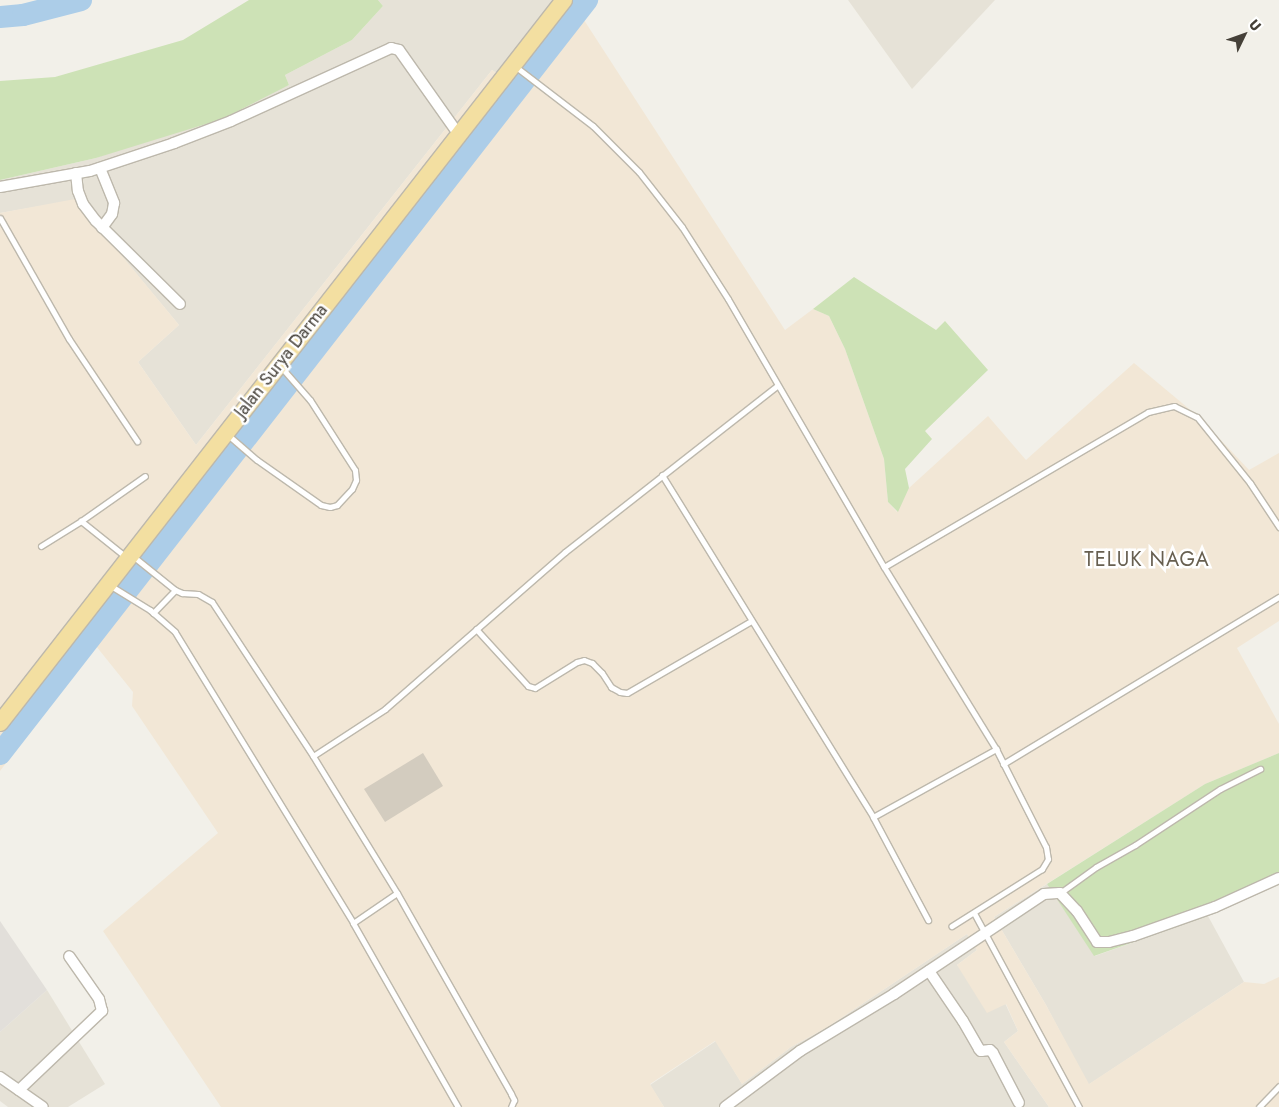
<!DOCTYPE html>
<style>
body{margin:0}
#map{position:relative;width:1279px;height:1107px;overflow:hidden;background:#f2f0e9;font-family:Jost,sans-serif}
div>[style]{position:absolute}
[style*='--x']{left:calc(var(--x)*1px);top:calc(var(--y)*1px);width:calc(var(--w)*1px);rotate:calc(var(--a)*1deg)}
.residential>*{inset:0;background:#e6e2d7}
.commercial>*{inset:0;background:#f2e7d6}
.industrial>*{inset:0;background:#e2dfda}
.green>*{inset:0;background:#cde2b6}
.river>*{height:22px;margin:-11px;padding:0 11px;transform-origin:11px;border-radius:11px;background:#accde8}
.building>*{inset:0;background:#d3ccbf}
.roads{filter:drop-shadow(1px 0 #bdb8ac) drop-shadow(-1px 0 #bdb8ac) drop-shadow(0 1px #bdb8ac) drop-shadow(0 -1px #bdb8ac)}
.service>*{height:5px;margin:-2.5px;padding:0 2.5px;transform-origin:2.5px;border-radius:2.5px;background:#fff}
.minor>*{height:10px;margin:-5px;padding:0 5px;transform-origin:5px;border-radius:5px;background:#fff}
.primary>*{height:16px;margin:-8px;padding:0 8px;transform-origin:8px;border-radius:8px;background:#f3dfa1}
span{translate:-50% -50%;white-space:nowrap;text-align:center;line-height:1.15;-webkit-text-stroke:5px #fff;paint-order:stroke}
.street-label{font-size:18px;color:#454038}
.quarter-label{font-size:20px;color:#675f50;letter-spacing:1px}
.north{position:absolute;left:1219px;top:10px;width:50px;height:50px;-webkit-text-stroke:4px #fff;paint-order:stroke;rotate:48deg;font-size:14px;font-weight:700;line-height:20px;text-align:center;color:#454038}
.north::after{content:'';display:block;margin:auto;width:18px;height:22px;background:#454038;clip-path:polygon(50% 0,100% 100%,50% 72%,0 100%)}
</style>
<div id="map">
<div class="residential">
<div style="clip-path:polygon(378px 0,596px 0,523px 91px,492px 70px,196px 445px,138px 362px,179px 325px,75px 200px,0 213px,0 180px,96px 158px,289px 85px,285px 75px,352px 40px,383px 6px)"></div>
<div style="clip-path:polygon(848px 0,995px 0,912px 89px)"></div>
<div style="clip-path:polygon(1047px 884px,1095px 956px,1208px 916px,1244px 982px,1088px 1085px,1046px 1005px,994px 917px)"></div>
<div style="clip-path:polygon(967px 934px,977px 950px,957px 965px,1005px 1003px,1018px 1031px,1004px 1042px,1049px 1107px,664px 1107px,650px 1085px,716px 1041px,742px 1084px,791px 1047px,826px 1028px)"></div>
<div style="clip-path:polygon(47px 990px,105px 1084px,68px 1107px,8px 1107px,0 1101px,0 1032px)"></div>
</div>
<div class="commercial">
<div style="clip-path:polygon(582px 17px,785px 330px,813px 309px,829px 316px,845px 349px,884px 459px,888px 502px,897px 512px,909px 488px,988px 416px,1026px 460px,1134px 363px,1200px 418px,1249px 470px,1279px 453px,1279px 621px,1237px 648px,1279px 724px,1279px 753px,1205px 784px,994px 917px,1046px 1005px,1089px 1084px,1244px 982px,1264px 984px,1279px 977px,1279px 1107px,1049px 1107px,1004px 1042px,1018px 1031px,1006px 1004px,987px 1013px,957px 965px,977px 950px,967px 934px,826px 1028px,791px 1047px,742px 1084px,715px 1041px,650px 1084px,664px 1107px,221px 1107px,103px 931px,218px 833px,132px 706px,133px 692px,96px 646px,0 771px,0 213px,75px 199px,179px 325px,138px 362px,196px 445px,492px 70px,523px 91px)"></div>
</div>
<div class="industrial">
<div style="clip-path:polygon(0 921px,47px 990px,0 1032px)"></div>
</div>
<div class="green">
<div style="clip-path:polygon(249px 0,378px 0,383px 6px,352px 40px,285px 75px,289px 85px,222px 119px,96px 158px,0 180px,0 81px,55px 77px,183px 40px)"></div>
<div style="clip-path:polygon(854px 277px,936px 330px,945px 321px,988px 370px,925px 431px,932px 439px,905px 469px,909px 488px,898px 512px,888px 502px,884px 459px,845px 349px,829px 316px,813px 309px)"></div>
<div style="clip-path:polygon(1279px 753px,1279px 883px,1208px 916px,1094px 956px,1047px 884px,1205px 784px)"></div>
</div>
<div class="river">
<div style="--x:0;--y:17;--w:23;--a:-5"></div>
<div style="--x:23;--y:15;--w:60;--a:-14.5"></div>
<div style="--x:0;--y:754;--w:956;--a:-52.1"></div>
</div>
<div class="building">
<div style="clip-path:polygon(423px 753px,443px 786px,385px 822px,364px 789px)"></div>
</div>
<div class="roads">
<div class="service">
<div style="--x:516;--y:67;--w:97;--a:37.5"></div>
<div style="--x:593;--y:126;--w:65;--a:45"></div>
<div style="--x:639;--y:172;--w:70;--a:52"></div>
<div style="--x:682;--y:227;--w:85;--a:57.4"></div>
<div style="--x:728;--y:299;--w:310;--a:59.8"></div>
<div style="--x:884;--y:567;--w:214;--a:58.4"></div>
<div style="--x:996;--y:749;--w:110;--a:63"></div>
<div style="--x:1046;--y:847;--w:12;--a:81"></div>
<div style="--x:1048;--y:859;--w:12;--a:121"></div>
<div style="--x:1042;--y:869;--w:107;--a:147.7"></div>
<div style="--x:0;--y:218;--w:139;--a:60.3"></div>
<div style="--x:69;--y:339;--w:123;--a:56.3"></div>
<div style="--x:228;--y:435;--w:38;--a:41"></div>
<div style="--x:257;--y:460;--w:78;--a:35.1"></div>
<div style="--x:321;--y:505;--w:9;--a:13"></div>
<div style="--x:330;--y:507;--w:7;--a:-16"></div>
<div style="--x:337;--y:505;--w:22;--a:-47"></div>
<div style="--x:352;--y:489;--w:10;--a:-66"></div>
<div style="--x:356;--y:480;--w:10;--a:-96"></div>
<div style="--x:355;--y:470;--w:83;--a:-122.7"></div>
<div style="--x:310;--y:400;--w:44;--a:-131.3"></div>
<div style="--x:662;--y:475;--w:402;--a:58.3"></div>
<div style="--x:873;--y:817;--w:117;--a:61.9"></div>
<div style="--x:41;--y:546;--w:47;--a:-32"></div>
<div style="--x:126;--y:557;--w:58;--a:-141.3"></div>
<div style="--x:81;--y:521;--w:78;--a:-35.1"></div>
<div style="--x:134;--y:557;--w:53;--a:38.8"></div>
<div style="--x:884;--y:567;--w:306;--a:-30.4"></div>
<div style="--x:1148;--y:412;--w:27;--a:-13"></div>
<div style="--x:1174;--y:406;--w:25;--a:26"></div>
<div style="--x:1197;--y:417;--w:85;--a:51.2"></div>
<div style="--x:1250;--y:483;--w:53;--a:56.6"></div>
<div style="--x:111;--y:586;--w:46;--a:31.6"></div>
<div style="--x:150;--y:610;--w:33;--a:41"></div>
<div style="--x:175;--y:632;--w:341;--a:58.5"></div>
<div style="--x:353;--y:923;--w:212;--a:60.3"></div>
<div style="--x:153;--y:613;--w:32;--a:-46"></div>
<div style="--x:175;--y:590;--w:8;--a:23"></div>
<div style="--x:182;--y:593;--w:16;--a:4"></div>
<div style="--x:198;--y:594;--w:16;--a:30"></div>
<div style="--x:212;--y:602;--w:184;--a:56.7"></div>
<div style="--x:313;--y:756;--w:161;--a:58.5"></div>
<div style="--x:397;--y:893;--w:231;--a:60.4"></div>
<div style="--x:511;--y:1094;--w:7;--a:63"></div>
<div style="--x:514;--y:1100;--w:8;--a:113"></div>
<div style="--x:476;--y:629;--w:77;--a:47.6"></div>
<div style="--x:528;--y:686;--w:7;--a:16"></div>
<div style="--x:535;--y:688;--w:49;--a:-31.8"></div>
<div style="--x:577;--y:662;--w:7;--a:-16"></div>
<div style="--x:584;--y:660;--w:9;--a:21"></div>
<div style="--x:592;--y:663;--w:14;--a:45"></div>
<div style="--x:602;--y:673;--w:17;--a:57"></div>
<div style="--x:611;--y:687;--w:10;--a:29"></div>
<div style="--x:620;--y:692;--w:7;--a:8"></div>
<div style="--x:627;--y:693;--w:143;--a:-30.1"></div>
<div style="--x:313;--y:756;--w:86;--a:-33.1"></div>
<div style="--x:385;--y:709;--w:239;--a:-41.1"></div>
<div style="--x:565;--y:552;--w:269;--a:-38.1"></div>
<div style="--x:1003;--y:764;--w:323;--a:-31.2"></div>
<div style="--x:873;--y:817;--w:141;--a:-28.9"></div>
<div style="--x:1060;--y:893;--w:44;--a:-35.8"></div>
<div style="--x:1096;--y:867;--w:45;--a:-29.4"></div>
<div style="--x:1135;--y:845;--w:102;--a:-33.4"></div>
<div style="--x:1220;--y:789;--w:45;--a:-26.6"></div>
<div style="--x:974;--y:913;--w:221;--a:61.6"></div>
<div style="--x:353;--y:923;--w:53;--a:-34.3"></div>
<div style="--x:1259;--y:1107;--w:29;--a:-46"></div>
</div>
<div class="minor">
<div style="--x:100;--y:168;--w:38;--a:68"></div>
<div style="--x:114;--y:203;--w:11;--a:100"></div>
<div style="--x:112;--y:214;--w:17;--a:126"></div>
<div style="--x:76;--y:173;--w:18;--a:84"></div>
<div style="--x:78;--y:191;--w:14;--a:69"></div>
<div style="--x:83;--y:204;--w:21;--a:53"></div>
<div style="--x:96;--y:221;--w:118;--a:44.7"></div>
<div style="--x:0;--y:187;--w:91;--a:-10.1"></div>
<div style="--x:90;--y:171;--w:89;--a:-18.4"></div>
<div style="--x:174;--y:143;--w:61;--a:-21.1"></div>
<div style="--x:231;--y:121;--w:176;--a:-24.5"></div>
<div style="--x:391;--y:48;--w:8;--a:14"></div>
<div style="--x:399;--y:50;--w:104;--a:54.8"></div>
<div style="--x:929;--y:971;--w:60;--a:55.8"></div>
<div style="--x:963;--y:1021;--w:32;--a:60"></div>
<div style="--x:979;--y:1049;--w:3;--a:45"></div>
<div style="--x:981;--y:1051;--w:9;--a:-6"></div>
<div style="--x:990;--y:1050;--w:4;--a:45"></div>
<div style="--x:993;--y:1053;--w:56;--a:62.5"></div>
<div style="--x:0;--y:1077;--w:52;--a:34.9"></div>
<div style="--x:19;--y:1090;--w:115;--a:-43.6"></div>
<div style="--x:102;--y:1011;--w:12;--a:-104"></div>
<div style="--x:99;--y:999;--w:52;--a:-124.9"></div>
<div style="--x:725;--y:1107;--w:94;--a:-36.7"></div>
<div style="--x:800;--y:1051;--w:110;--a:-31.2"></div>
<div style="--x:894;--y:994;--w:180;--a:-33.7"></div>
<div style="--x:1044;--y:894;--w:16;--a:-4"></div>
<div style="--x:1060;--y:893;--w:25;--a:47"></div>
<div style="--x:1077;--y:911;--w:37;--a:57"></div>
<div style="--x:1097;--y:942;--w:12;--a:0"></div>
<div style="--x:1109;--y:942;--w:25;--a:-14"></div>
<div style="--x:1133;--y:936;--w:87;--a:-19.5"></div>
<div style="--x:1215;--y:907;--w:70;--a:-24.4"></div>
</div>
<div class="primary">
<div style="--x:0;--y:723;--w:917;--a:-52.04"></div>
</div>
</div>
<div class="street-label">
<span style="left:281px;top:361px;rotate:-52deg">Jalan Surya Darma</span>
</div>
<div class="quarter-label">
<span style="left:1147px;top:559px">TELUK NAGA</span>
</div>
<div class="north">U</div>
</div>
